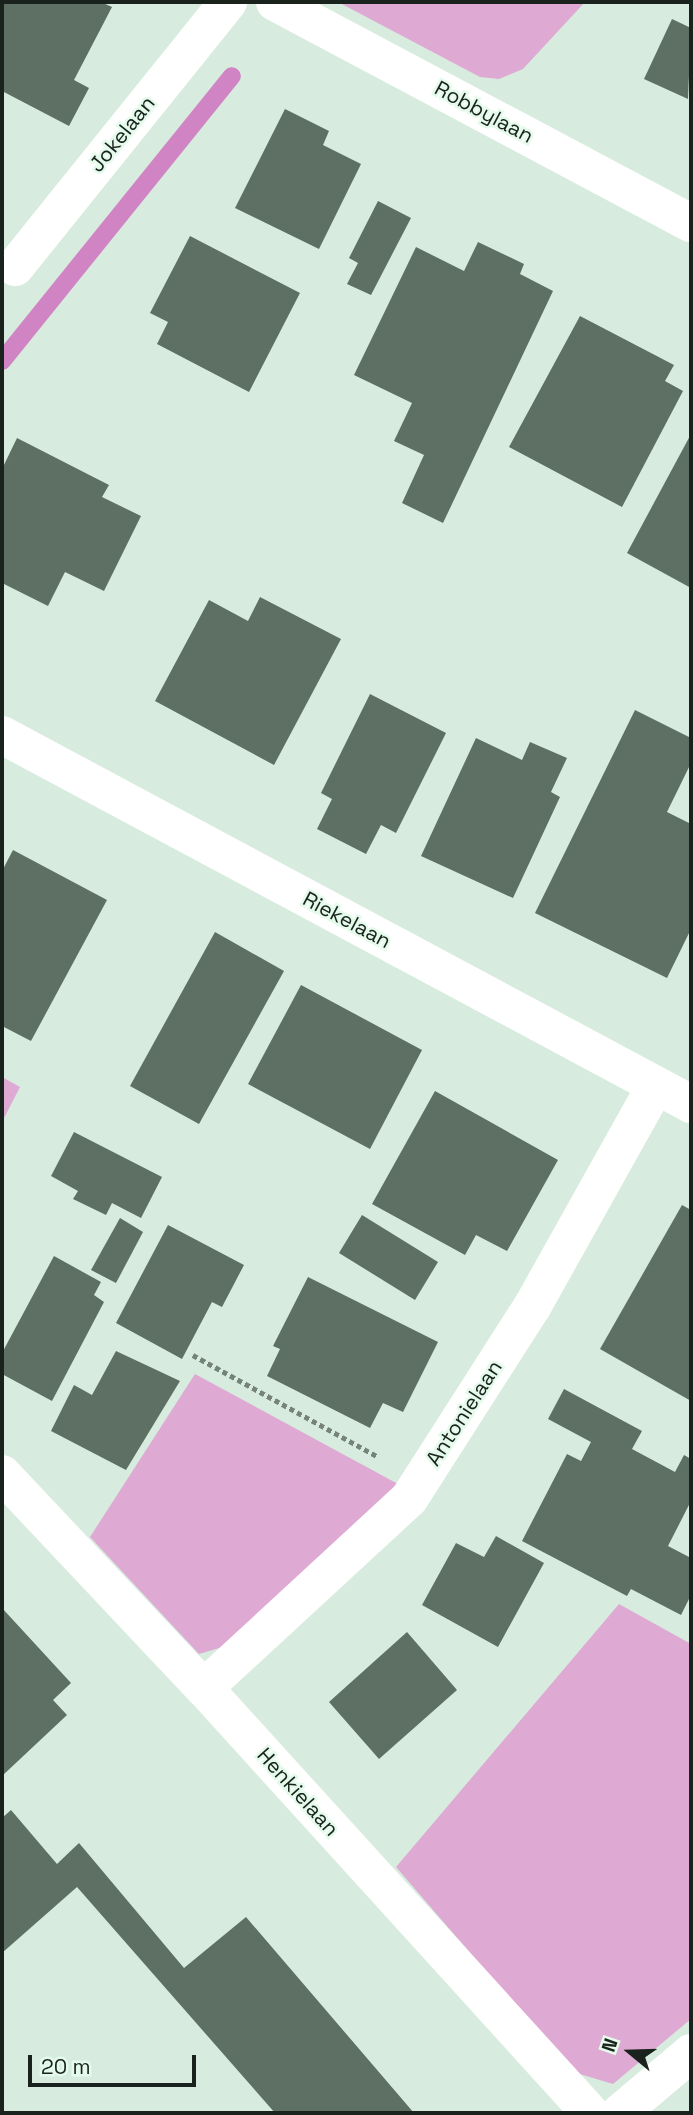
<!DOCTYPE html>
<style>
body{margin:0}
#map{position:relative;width:693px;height:2115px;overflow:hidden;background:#d7ecde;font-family:"Space Grotesk",sans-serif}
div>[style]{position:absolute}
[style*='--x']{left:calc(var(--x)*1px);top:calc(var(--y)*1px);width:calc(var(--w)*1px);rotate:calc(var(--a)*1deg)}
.green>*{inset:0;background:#dea9d3}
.stream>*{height:18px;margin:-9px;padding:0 9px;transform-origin:9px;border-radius:9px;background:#d184c4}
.building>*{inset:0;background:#5d7063}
.path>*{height:4.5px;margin-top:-2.25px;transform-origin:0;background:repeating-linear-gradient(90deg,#75837a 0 5px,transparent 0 8.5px)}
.minor>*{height:38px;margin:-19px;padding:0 19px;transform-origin:19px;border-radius:19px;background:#fff}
span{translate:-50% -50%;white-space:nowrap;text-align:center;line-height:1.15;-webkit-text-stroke:5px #e4faeb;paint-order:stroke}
.street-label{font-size:21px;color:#1a221d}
.frame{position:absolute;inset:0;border:4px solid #1a221d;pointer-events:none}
.north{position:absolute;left:595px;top:2017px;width:70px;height:70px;-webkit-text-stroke:5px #e4faeb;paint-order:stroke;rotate:289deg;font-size:19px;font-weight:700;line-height:28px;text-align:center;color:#1a221d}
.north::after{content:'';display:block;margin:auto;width:24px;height:32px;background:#1a221d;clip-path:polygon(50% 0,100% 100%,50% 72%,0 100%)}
.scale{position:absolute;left:28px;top:2055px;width:168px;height:32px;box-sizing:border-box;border:4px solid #1a221d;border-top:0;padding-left:9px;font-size:21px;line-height:24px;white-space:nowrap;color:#1a221d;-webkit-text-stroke:5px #e4faeb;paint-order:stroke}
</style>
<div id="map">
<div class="green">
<div style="clip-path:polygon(338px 2px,585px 2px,523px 69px,499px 79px,480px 77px)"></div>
<div style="clip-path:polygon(2px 1077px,20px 1087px,2px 1122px)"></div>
<div style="clip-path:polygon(195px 1374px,398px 1484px,226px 1646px,199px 1654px,90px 1537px)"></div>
<div style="clip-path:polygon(619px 1604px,691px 1644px,691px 2019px,613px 2084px,573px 2072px,396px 1867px)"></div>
</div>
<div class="stream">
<div style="--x:2;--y:361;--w:366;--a:-51.1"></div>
</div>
<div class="building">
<div style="clip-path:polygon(2px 2px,101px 2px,112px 7px,74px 80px,89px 88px,69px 126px,2px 91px)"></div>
<div style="clip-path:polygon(672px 19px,691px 28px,688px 99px,644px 79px)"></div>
<div style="clip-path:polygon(285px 109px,329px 131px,323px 145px,361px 164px,319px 249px,235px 208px)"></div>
<div style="clip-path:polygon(378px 201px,411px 218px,371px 295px,347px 284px,358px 263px,349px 258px)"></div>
<div style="clip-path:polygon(190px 236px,300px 293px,249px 392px,157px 344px,168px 322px,150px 313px)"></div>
<div style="clip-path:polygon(478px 242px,524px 264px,520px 274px,553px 291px,443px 523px,402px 503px,424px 455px,394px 441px,412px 403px,354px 375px,416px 247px,464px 271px)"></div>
<div style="clip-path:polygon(580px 316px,674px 365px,665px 381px,683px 391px,622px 507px,509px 447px)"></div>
<div style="clip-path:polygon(691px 434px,691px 588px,627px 553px)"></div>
<div style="clip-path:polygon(17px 438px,109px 485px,102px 497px,141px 516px,104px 591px,65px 572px,48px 606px,2px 583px,2px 469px)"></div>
<div style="clip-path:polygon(260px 597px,341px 639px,274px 765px,155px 701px,209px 600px,248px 621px)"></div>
<div style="clip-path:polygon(370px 694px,446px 733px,396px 833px,381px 825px,366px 854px,317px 829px,332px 799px,321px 793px)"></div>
<div style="clip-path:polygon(635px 710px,691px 738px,691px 763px,667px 812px,691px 824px,691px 929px,667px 978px,535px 913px)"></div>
<div style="clip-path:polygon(476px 738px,522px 760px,530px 742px,567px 758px,551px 792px,560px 797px,513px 898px,421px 856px)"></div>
<div style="clip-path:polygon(13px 850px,107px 900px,31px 1041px,2px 1026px,2px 871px)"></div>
<div style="clip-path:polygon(215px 932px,284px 971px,199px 1124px,130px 1086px)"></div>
<div style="clip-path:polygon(301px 985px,422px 1050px,370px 1149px,248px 1084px)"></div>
<div style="clip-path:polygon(435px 1091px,558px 1160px,507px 1251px,476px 1235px,465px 1255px,372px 1204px)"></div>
<div style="clip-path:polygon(74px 1132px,162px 1177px,141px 1218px,112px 1203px,106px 1215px,73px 1199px,78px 1191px,51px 1176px)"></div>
<div style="clip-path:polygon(682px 1205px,691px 1210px,691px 1401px,600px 1349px)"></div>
<div style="clip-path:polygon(362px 1215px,438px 1262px,415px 1300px,339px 1253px)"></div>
<div style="clip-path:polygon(120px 1218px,143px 1232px,116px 1283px,91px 1270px)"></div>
<div style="clip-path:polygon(168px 1225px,244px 1265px,222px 1307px,212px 1302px,182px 1359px,116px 1323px)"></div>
<div style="clip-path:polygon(54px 1256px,101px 1282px,94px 1295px,104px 1302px,52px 1401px,2px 1374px,2px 1353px)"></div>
<div style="clip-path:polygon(308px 1277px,438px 1342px,403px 1412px,383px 1403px,370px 1428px,267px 1376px,280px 1349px,273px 1346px)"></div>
<div style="clip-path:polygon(116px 1351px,180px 1381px,126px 1470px,51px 1431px,74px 1385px,92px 1395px)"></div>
<div style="clip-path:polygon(564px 1389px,642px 1431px,632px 1449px,675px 1472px,684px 1455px,691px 1459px,691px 1501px,668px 1546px,691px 1558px,691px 1595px,681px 1615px,631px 1589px,627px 1596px,522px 1541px,567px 1454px,581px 1461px,591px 1442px,548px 1419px)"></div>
<div style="clip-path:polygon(496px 1536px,544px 1563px,498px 1647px,422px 1605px,456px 1543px,484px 1557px)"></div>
<div style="clip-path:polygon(2px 1608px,71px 1683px,53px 1700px,67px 1715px,2px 1776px)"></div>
<div style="clip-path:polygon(407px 1632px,457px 1690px,379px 1759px,329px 1702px)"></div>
<div style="clip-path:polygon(11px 1810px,57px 1864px,79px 1843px,184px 1968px,246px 1917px,414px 2113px,275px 2113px,77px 1887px,2px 1953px,2px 1818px)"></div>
</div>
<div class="path">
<div style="--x:193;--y:1355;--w:210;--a:28.8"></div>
</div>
<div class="minor">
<div style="--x:275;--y:2;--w:471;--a:28"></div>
<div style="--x:15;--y:267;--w:340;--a:-51.2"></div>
<div style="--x:2;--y:735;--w:782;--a:28.17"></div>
<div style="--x:2;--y:1474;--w:294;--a:46.7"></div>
<div style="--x:204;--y:1688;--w:574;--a:47.75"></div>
<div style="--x:204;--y:1688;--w:279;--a:-42.7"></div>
<div style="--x:409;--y:1499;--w:228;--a:-57.4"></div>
<div style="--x:532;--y:1307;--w:254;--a:-60.8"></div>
<div style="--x:620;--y:2113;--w:93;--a:-40.2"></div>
</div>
<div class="street-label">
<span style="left:484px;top:112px;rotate:28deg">Robbylaan</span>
<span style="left:122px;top:134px;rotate:-51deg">Jokelaan</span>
<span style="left:347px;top:920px;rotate:28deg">Riekelaan</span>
<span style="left:464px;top:1413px;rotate:-57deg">Antonielaan</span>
<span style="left:298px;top:1792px;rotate:48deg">Henkielaan</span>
</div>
<div class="frame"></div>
<div class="north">N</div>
<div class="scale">20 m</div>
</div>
